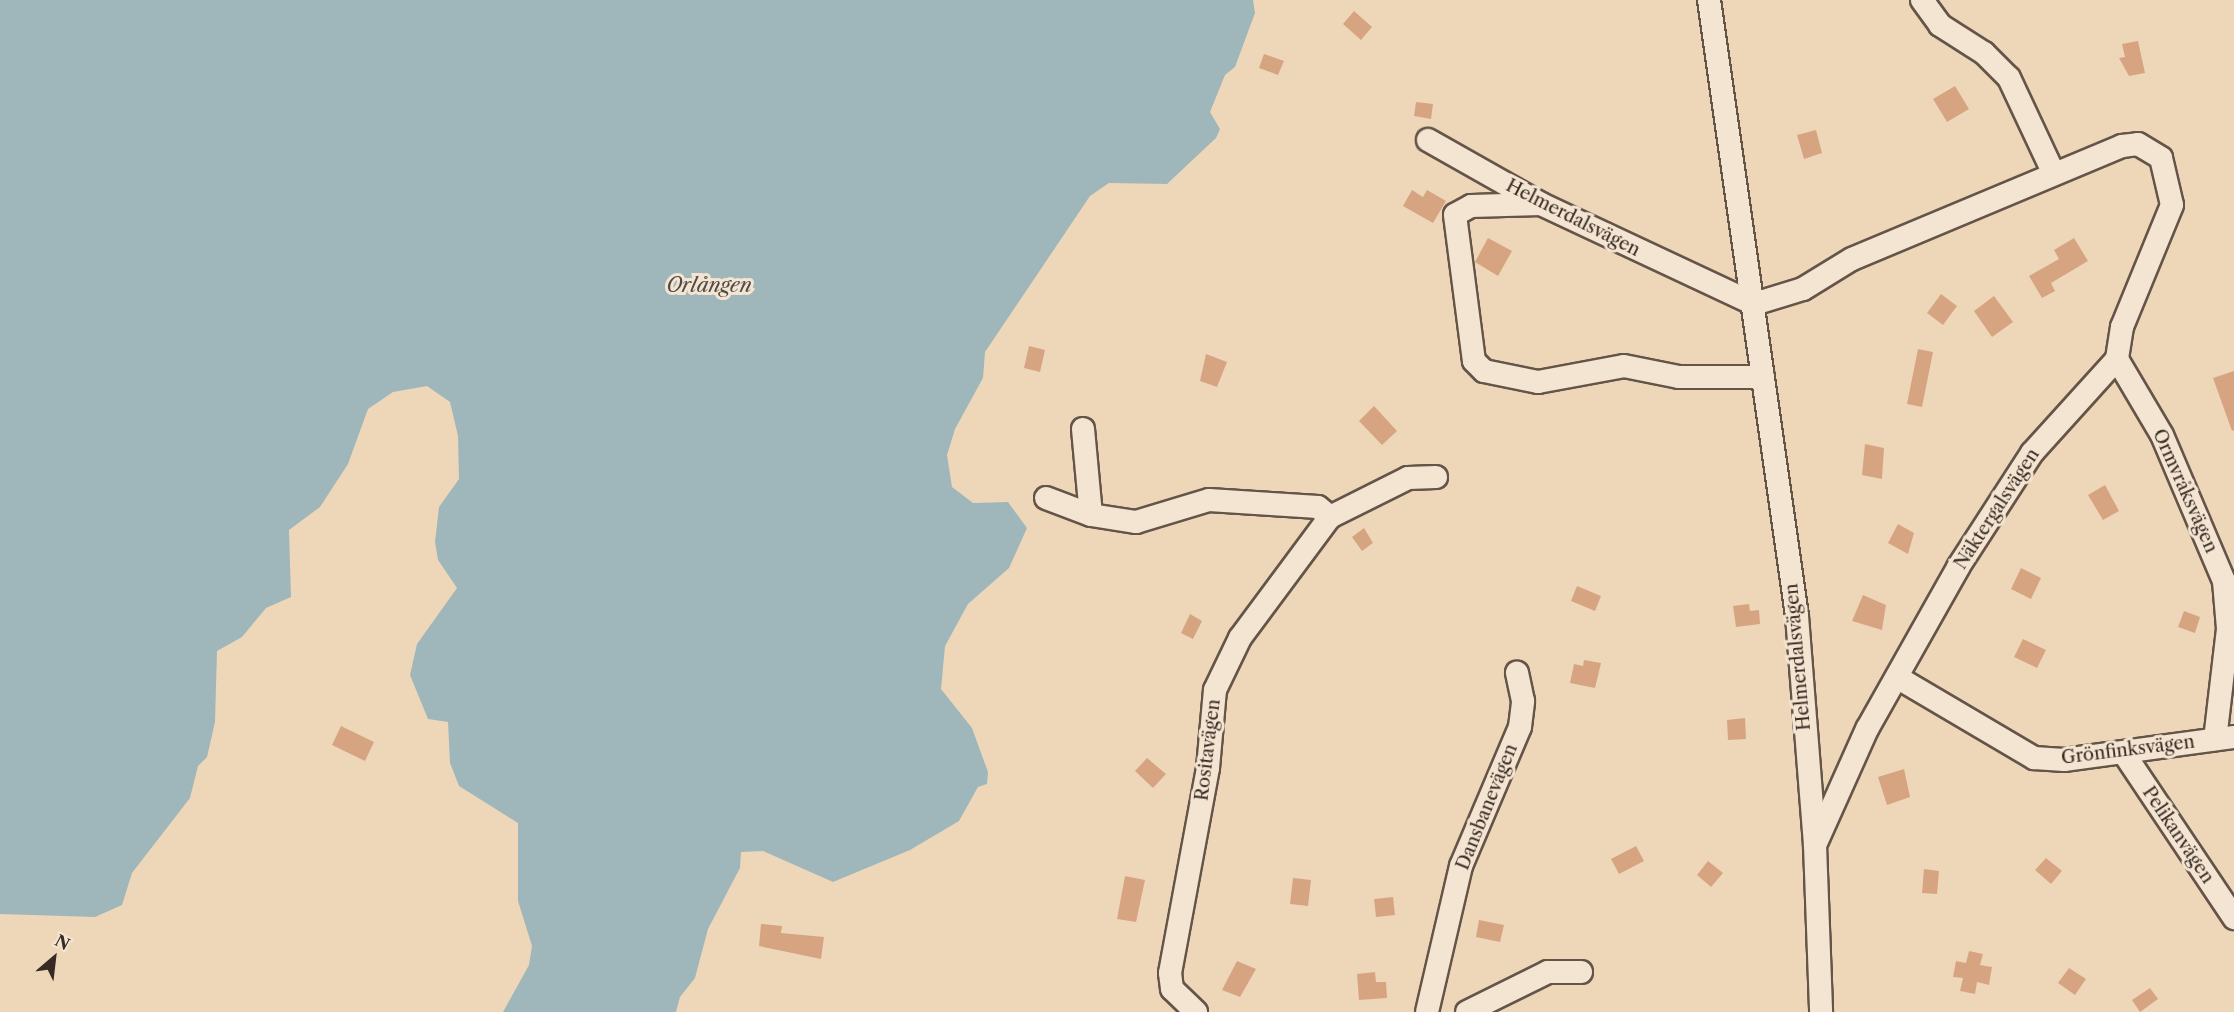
<!DOCTYPE html>
<meta charset="utf-8">
<style>
body{margin:0}
#map{position:relative;width:2234px;height:1012px;overflow:hidden;background:#eed7b9;font-family:"Libre Caslon Text",serif}
div>[style]{position:absolute}
[style*='--x']{left:calc(var(--x)*1px);top:calc(var(--y)*1px);width:calc(var(--w)*1px);rotate:calc(var(--a)*1deg)}
.water>*{inset:0;background:#9fb7bb}
.building>*{inset:0;background:#d7a481}
.roads{filter:drop-shadow(2px 0 #655448) drop-shadow(-2px 0 #655448) drop-shadow(0 2px #655448) drop-shadow(0 -2px #655448)}
.minor>*{height:22px;margin:-11px;padding:0 11px;transform-origin:11px;border-radius:11px;background:#f4e5d2}
span{translate:-50% -50%;white-space:nowrap;text-align:center;line-height:1.15;-webkit-text-stroke:6px #f4e5d2;paint-order:stroke}
.street-label{font-size:18px;color:#372923}
.water-label{font-size:20px;color:#514c49;font-style:italic}
.north{position:absolute;left:24px;top:928px;width:60px;height:60px;-webkit-text-stroke:4px #f4e5d2;paint-order:stroke;rotate:28deg;font-size:16px;font-weight:700;line-height:24px;text-align:center;color:#372923}
.north::after{content:'';display:block;margin:auto;width:21px;height:27px;background:#372923;clip-path:polygon(50% 0,100% 100%,50% 72%,0 100%)}
</style>
<div id="map">
<div class="water">
<div style="clip-path:polygon(0 0,1253px 0,1255px 13px,1235px 67px,1225px 75px,1210px 112px,1220px 129px,1216px 138px,1167px 184px,1109px 183px,1090px 196px,985px 352px,983px 378px,955px 429px,947px 455px,952px 487px,973px 503px,1008px 502px,1027px 528px,1009px 568px,968px 604px,945px 646px,941px 689px,972px 728px,988px 772px,987px 784px,978px 787px,959px 821px,910px 850px,833px 882px,763px 851px,741px 852px,740px 868px,708px 929px,695px 978px,680px 997px,676px 1012px,503px 1012px,529px 965px,532px 946px,518px 901px,518px 823px,459px 786px,450px 763px,448px 722px,428px 719px,410px 675px,417px 644px,457px 588px,438px 560px,435px 542px,439px 507px,459px 479px,458px 436px,450px 402px,427px 386px,393px 392px,368px 409px,348px 464px,320px 507px,289px 530px,291px 597px,266px 608px,242px 637px,217px 651px,215px 722px,207px 757px,198px 766px,190px 798px,132px 873px,122px 905px,95px 917px,0 914px)"></div>
</div>
<div class="building">
<div style="clip-path:polygon(1354px 11px,1372px 27px,1361px 40px,1343px 24px)"></div>
<div style="clip-path:polygon(2138px 41px,2145px 73px,2129px 76px,2119px 58px,2125px 57px,2122px 44px)"></div>
<div style="clip-path:polygon(1264px 54px,1284px 61px,1278px 75px,1259px 68px)"></div>
<div style="clip-path:polygon(1955px 86px,1969px 109px,1947px 122px,1933px 99px)"></div>
<div style="clip-path:polygon(1416px 102px,1433px 104px,1431px 119px,1414px 116px)"></div>
<div style="clip-path:polygon(1816px 130px,1822px 153px,1804px 159px,1797px 135px)"></div>
<div style="clip-path:polygon(1412px 190px,1423px 197px,1427px 190px,1446px 201px,1433px 223px,1403px 206px)"></div>
<div style="clip-path:polygon(1488px 238px,1512px 251px,1498px 276px,1475px 262px)"></div>
<div style="clip-path:polygon(2074px 238px,2088px 261px,2051px 283px,2055px 291px,2042px 298px,2029px 276px,2059px 259px,2054px 250px)"></div>
<div style="clip-path:polygon(1941px 294px,1957px 306px,1943px 325px,1927px 313px)"></div>
<div style="clip-path:polygon(1994px 296px,2013px 322px,1992px 337px,1974px 311px)"></div>
<div style="clip-path:polygon(1029px 346px,1045px 350px,1040px 372px,1024px 368px)"></div>
<div style="clip-path:polygon(1918px 349px,1933px 352px,1922px 407px,1907px 404px)"></div>
<div style="clip-path:polygon(1206px 354px,1227px 362px,1217px 387px,1200px 381px)"></div>
<div style="clip-path:polygon(2234px 371px,2234px 430px,2232px 431px,2213px 378px)"></div>
<div style="clip-path:polygon(1374px 406px,1397px 431px,1382px 445px,1359px 421px)"></div>
<div style="clip-path:polygon(1865px 444px,1884px 448px,1882px 479px,1862px 475px)"></div>
<div style="clip-path:polygon(2105px 485px,2119px 511px,2103px 520px,2088px 495px)"></div>
<div style="clip-path:polygon(1898px 524px,1914px 533px,1908px 554px,1888px 543px)"></div>
<div style="clip-path:polygon(1364px 528px,1373px 543px,1362px 551px,1352px 537px)"></div>
<div style="clip-path:polygon(2021px 568px,2041px 578px,2031px 599px,2011px 589px)"></div>
<div style="clip-path:polygon(1577px 586px,1601px 596px,1595px 611px,1571px 601px)"></div>
<div style="clip-path:polygon(1863px 595px,1886px 605px,1882px 630px,1852px 621px)"></div>
<div style="clip-path:polygon(1749px 604px,1750px 611px,1759px 610px,1760px 624px,1736px 627px,1733px 606px)"></div>
<div style="clip-path:polygon(2184px 611px,2200px 617px,2195px 633px,2178px 627px)"></div>
<div style="clip-path:polygon(1190px 614px,1202px 621px,1193px 639px,1181px 633px)"></div>
<div style="clip-path:polygon(2023px 639px,2046px 650px,2037px 668px,2014px 657px)"></div>
<div style="clip-path:polygon(1584px 660px,1601px 663px,1595px 688px,1570px 683px,1574px 664px,1583px 666px)"></div>
<div style="clip-path:polygon(1745px 718px,1746px 739px,1728px 740px,1727px 720px)"></div>
<div style="clip-path:polygon(341px 726px,374px 742px,365px 761px,332px 745px)"></div>
<div style="clip-path:polygon(1147px 758px,1166px 774px,1153px 788px,1135px 771px)"></div>
<div style="clip-path:polygon(1904px 769px,1910px 797px,1887px 805px,1878px 777px)"></div>
<div style="clip-path:polygon(1636px 846px,1644px 861px,1619px 874px,1611px 859px)"></div>
<div style="clip-path:polygon(2046px 858px,2062px 871px,2051px 884px,2035px 870px)"></div>
<div style="clip-path:polygon(1708px 861px,1723px 873px,1711px 887px,1697px 875px)"></div>
<div style="clip-path:polygon(1924px 869px,1939px 871px,1937px 894px,1922px 893px)"></div>
<div style="clip-path:polygon(1125px 876px,1145px 880px,1136px 922px,1117px 919px)"></div>
<div style="clip-path:polygon(1293px 878px,1311px 880px,1308px 906px,1290px 904px)"></div>
<div style="clip-path:polygon(1393px 897px,1395px 915px,1376px 917px,1374px 899px)"></div>
<div style="clip-path:polygon(1479px 920px,1504px 925px,1500px 942px,1476px 937px)"></div>
<div style="clip-path:polygon(761px 924px,782px 926px,781px 933px,824px 937px,821px 959px,759px 946px)"></div>
<div style="clip-path:polygon(1969px 951px,1983px 954px,1980px 965px,1992px 967px,1989px 985px,1977px 982px,1975px 994px,1960px 991px,1963px 978px,1953px 977px,1956px 961px,1966px 963px)"></div>
<div style="clip-path:polygon(1237px 961px,1256px 969px,1240px 997px,1222px 990px)"></div>
<div style="clip-path:polygon(2069px 968px,2086px 979px,2075px 995px,2058px 983px)"></div>
<div style="clip-path:polygon(1375px 972px,1376px 982px,1386px 982px,1387px 998px,1359px 1000px,1357px 974px)"></div>
<div style="clip-path:polygon(2150px 988px,2158px 999px,2140px 1012px,2132px 1000px)"></div>
</div>
<div class="roads">
<div class="minor">
<div style="--x:1709;--y:0;--w:622;--a:81.87"></div>
<div style="--x:1797;--y:616;--w:230;--a:85.5"></div>
<div style="--x:1815;--y:845;--w:167;--a:87.9"></div>
<div style="--x:1922;--y:0;--w:31;--a:54"></div>
<div style="--x:1940;--y:25;--w:52;--a:32.5"></div>
<div style="--x:1984;--y:53;--w:35;--a:45"></div>
<div style="--x:2009;--y:78;--w:104;--a:64.9"></div>
<div style="--x:1428;--y:140;--w:130;--a:29.5"></div>
<div style="--x:1541;--y:204;--w:235;--a:25.1"></div>
<div style="--x:1754;--y:304;--w:51;--a:-17"></div>
<div style="--x:1803;--y:289;--w:57;--a:-31.5"></div>
<div style="--x:1852;--y:259;--w:293;--a:-22.7"></div>
<div style="--x:2122;--y:146;--w:16;--a:-7"></div>
<div style="--x:2138;--y:144;--w:27;--a:31"></div>
<div style="--x:2161;--y:158;--w:48;--a:76.8"></div>
<div style="--x:2172;--y:205;--w:132;--a:112.3"></div>
<div style="--x:2122;--y:327;--w:32;--a:99"></div>
<div style="--x:2117;--y:359;--w:127;--a:132.1"></div>
<div style="--x:2032;--y:453;--w:135;--a:122.9"></div>
<div style="--x:1959;--y:566;--w:187;--a:119.4"></div>
<div style="--x:1867;--y:729;--w:127;--a:114.1"></div>
<div style="--x:1541;--y:204;--w:70;--a:178.4"></div>
<div style="--x:1471;--y:206;--w:18;--a:151"></div>
<div style="--x:1455;--y:215;--w:147;--a:82.6"></div>
<div style="--x:1474;--y:361;--w:14;--a:45"></div>
<div style="--x:1484;--y:371;--w:55;--a:11.5"></div>
<div style="--x:1538;--y:382;--w:87;--a:-10.5"></div>
<div style="--x:1624;--y:366;--w:56;--a:11.3"></div>
<div style="--x:1679;--y:377;--w:84;--a:0"></div>
<div style="--x:2117;--y:359;--w:88;--a:59.4"></div>
<div style="--x:2162;--y:435;--w:159;--a:67"></div>
<div style="--x:2224;--y:581;--w:48;--a:85.2"></div>
<div style="--x:2228;--y:629;--w:111;--a:96.7"></div>
<div style="--x:1083;--y:429;--w:86;--a:84.7"></div>
<div style="--x:1046;--y:498;--w:48;--a:20.7"></div>
<div style="--x:1091;--y:515;--w:46;--a:8.8"></div>
<div style="--x:1136;--y:522;--w:76;--a:-16.8"></div>
<div style="--x:1209;--y:500;--w:109;--a:3.7"></div>
<div style="--x:1318;--y:507;--w:16;--a:40"></div>
<div style="--x:1900;--y:679;--w:156;--a:30.5"></div>
<div style="--x:2034;--y:758;--w:30;--a:4"></div>
<div style="--x:2064;--y:760;--w:172;--a:-7.7"></div>
<div style="--x:2123;--y:752;--w:200;--a:56.2"></div>
<div style="--x:1196;--y:1012;--w:33;--a:-136"></div>
<div style="--x:1172;--y:989;--w:16;--a:-97"></div>
<div style="--x:1170;--y:973;--w:208;--a:-79.5"></div>
<div style="--x:1208;--y:768;--w:78;--a:-84.9"></div>
<div style="--x:1215;--y:690;--w:58;--a:-64.3"></div>
<div style="--x:1240;--y:638;--w:151;--a:-53.4"></div>
<div style="--x:1330;--y:517;--w:87;--a:-26.6"></div>
<div style="--x:1408;--y:478;--w:28;--a:-2"></div>
<div style="--x:1427;--y:1012;--w:150;--a:-76.9"></div>
<div style="--x:1461;--y:866;--w:151;--a:-67"></div>
<div style="--x:1520;--y:727;--w:26;--a:-83"></div>
<div style="--x:1523;--y:701;--w:29;--a:-102"></div>
<div style="--x:1467;--y:1012;--w:90;--a:-26.3"></div>
<div style="--x:1548;--y:972;--w:33;--a:0"></div>
</div>
</div>
<div class="street-label">
<span style="left:1573px;top:218px;rotate:27deg">Helmerdalsvägen</span>
<span style="left:2185px;top:491px;rotate:66deg">Ormvråksvägen</span>
<span style="left:1997px;top:509px;rotate:-57deg">Näktergalsvägen</span>
<span style="left:1798px;top:657px;rotate:-95deg">Helmerdalsvägen</span>
<span style="left:1208px;top:750px;rotate:-83deg">Rositavägen</span>
<span style="left:2128px;top:750px;rotate:-7deg">Grönfinksvägen</span>
<span style="left:1487px;top:807px;rotate:-68deg">Dansbanevägen</span>
<span style="left:2178px;top:835px;rotate:56deg">Pelikanvägen</span>
</div>
<div class="water-label">
<span style="left:709px;top:285px">Orlången</span>
</div>
<div class="north">N</div>
</div>
